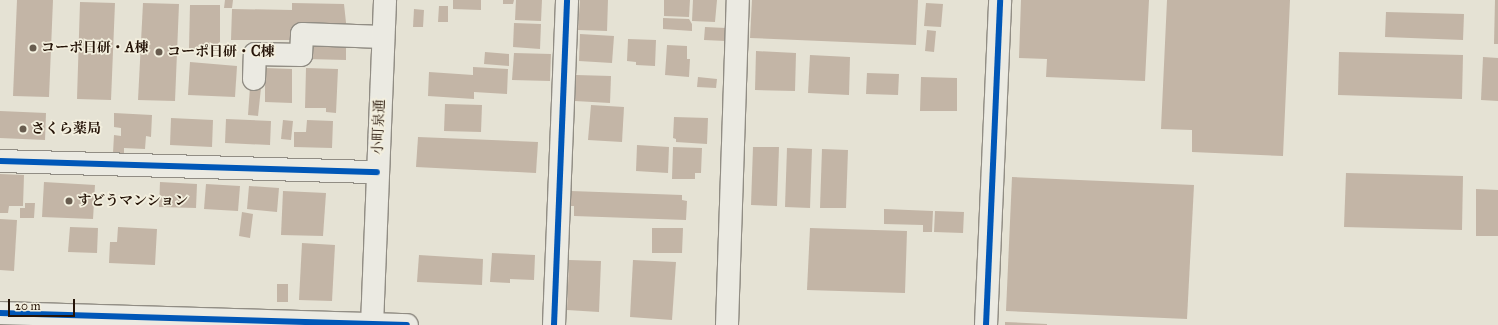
<!DOCTYPE html>
<meta charset="utf-8">
<style>
body{margin:0}
#map{position:relative;width:1498px;height:325px;overflow:hidden;background:#e5e2d4;font-family:"IM FELL Great Primer","Noto Serif JP",serif}
div>[style]{position:absolute}
[style*='--x']{left:calc(var(--x)*1px);top:calc(var(--y)*1px);width:calc(var(--w)*1px);rotate:calc(var(--a)*1deg)}
.building>*{inset:0;background:#c3b5a6}
.roads{filter:drop-shadow(1px 0 #918d84) drop-shadow(-1px 0 #918d84) drop-shadow(0 1px #918d84) drop-shadow(0 -1px #918d84)}
.minor>*{height:22px;margin:-11px;padding:0 11px;transform-origin:11px;border-radius:11px;background:#ebeae2}
.cycleway>*{height:6px;margin:-3px;padding:0 3px;transform-origin:3px;border-radius:3px;background:#0057b8}
.dots>*{width:11px;height:11px;translate:-50% -50%;box-sizing:border-box;border:2px solid #f3efde;border-radius:50%}
span{translate:-50% -50%;white-space:nowrap;text-align:center;line-height:1.15;-webkit-text-stroke:3.5px #f3efde;paint-order:stroke}
.poi-label{font-size:14px;color:#251408;font-weight:700}
.left{translate:0 -50%;text-align:left}
.street-label{font-size:14px;color:#251408}
.scale{position:absolute;left:8px;top:299px;width:67px;height:18px;box-sizing:border-box;border:2px solid #251408;border-top:0;padding-left:5px;font-size:12px;line-height:14px;white-space:nowrap;color:#251408;-webkit-text-stroke:3px #f3efde;paint-order:stroke}
</style>
<div id="map">
<div class="building">
<div style="clip-path:polygon(17px 0,53px 0,49px 97px,13px 96px)"></div>
<div style="clip-path:polygon(225px 0,233px 0,232px 8px,224px 8px)"></div>
<div style="clip-path:polygon(453px 0,481px 0,481px 10px,453px 9px)"></div>
<div style="clip-path:polygon(503px 0,514px 0,513px 4px,503px 4px)"></div>
<div style="clip-path:polygon(516px 0,542px 0,541px 21px,515px 20px)"></div>
<div style="clip-path:polygon(580px 0,608px 0,607px 31px,578px 30px)"></div>
<div style="clip-path:polygon(664px 0,690px 0,689px 17px,664px 16px)"></div>
<div style="clip-path:polygon(693px 0,717px 0,715px 22px,692px 21px)"></div>
<div style="clip-path:polygon(752px 0,918px 0,916px 45px,750px 38px)"></div>
<div style="clip-path:polygon(1021px 0,1149px 0,1145px 81px,1046px 77px,1047px 59px,1019px 58px)"></div>
<div style="clip-path:polygon(1167px 0,1290px 0,1283px 156px,1192px 152px,1192px 130px,1161px 129px)"></div>
<div style="clip-path:polygon(1495px 0,1498px 0,1498px 44px,1494px 44px)"></div>
<div style="clip-path:polygon(80px 2px,115px 3px,111px 100px,77px 99px)"></div>
<div style="clip-path:polygon(143px 3px,179px 4px,175px 101px,138px 100px)"></div>
<div style="clip-path:polygon(292px 3px,344px 4px,347px 32px,296px 40px,231px 40px,232px 9px,292px 10px)"></div>
<div style="clip-path:polygon(926px 3px,943px 4px,941px 27px,924px 26px)"></div>
<div style="clip-path:polygon(190px 5px,220px 5px,220px 49px,189px 49px)"></div>
<div style="clip-path:polygon(439px 6px,448px 6px,448px 22px,438px 22px)"></div>
<div style="clip-path:polygon(414px 9px,424px 10px,423px 27px,413px 27px)"></div>
<div style="clip-path:polygon(1386px 12px,1464px 14px,1463px 40px,1385px 37px)"></div>
<div style="clip-path:polygon(663px 18px,689px 19px,692px 24px,692px 31px,663px 29px)"></div>
<div style="clip-path:polygon(514px 23px,541px 24px,540px 49px,513px 47px)"></div>
<div style="clip-path:polygon(705px 27px,726px 28px,726px 41px,704px 40px)"></div>
<div style="clip-path:polygon(927px 30px,936px 31px,934px 52px,925px 51px)"></div>
<div style="clip-path:polygon(580px 34px,614px 36px,612px 63px,579px 61px)"></div>
<div style="clip-path:polygon(307px 38px,346px 39px,346px 60px,307px 59px)"></div>
<div style="clip-path:polygon(628px 39px,656px 40px,655px 66px,636px 65px,636px 62px,627px 61px)"></div>
<div style="clip-path:polygon(667px 45px,687px 46px,687px 59px,690px 59px,689px 77px,665px 75px)"></div>
<div style="clip-path:polygon(756px 51px,796px 53px,795px 91px,755px 90px)"></div>
<div style="clip-path:polygon(485px 52px,509px 54px,509px 66px,484px 64px)"></div>
<div style="clip-path:polygon(1339px 52px,1463px 55px,1462px 99px,1338px 95px)"></div>
<div style="clip-path:polygon(514px 53px,551px 54px,550px 81px,512px 80px)"></div>
<div style="clip-path:polygon(810px 55px,850px 57px,849px 95px,808px 93px)"></div>
<div style="clip-path:polygon(1483px 57px,1498px 58px,1498px 101px,1481px 100px)"></div>
<div style="clip-path:polygon(190px 62px,237px 66px,235px 97px,188px 95px)"></div>
<div style="clip-path:polygon(473px 67px,508px 69px,507px 94px,474px 92px,474px 99px,428px 96px,429px 72px,473px 75px)"></div>
<div style="clip-path:polygon(265px 68px,292px 69px,292px 103px,265px 102px)"></div>
<div style="clip-path:polygon(306px 68px,338px 69px,336px 113px,326px 112px,326px 108px,305px 108px)"></div>
<div style="clip-path:polygon(867px 73px,899px 74px,898px 95px,866px 94px)"></div>
<div style="clip-path:polygon(576px 75px,611px 76px,610px 103px,575px 101px)"></div>
<div style="clip-path:polygon(698px 77px,717px 79px,716px 88px,697px 87px)"></div>
<div style="clip-path:polygon(921px 77px,957px 78px,957px 111px,920px 111px)"></div>
<div style="clip-path:polygon(250px 87px,261px 88px,258px 116px,248px 115px)"></div>
<div style="clip-path:polygon(445px 104px,482px 105px,481px 132px,444px 131px)"></div>
<div style="clip-path:polygon(591px 105px,624px 107px,622px 142px,588px 140px)"></div>
<div style="clip-path:polygon(0 111px,46px 113px,45px 140px,0 138px)"></div>
<div style="clip-path:polygon(114px 113px,152px 115px,151px 137px,146px 136px,145px 149px,124px 148px,124px 154px,113px 153px,114px 135px,121px 136px,121px 128px,114px 127px)"></div>
<div style="clip-path:polygon(674px 117px,708px 118px,707px 144px,676px 142px,676px 139px,673px 138px)"></div>
<div style="clip-path:polygon(171px 118px,213px 120px,212px 147px,170px 145px)"></div>
<div style="clip-path:polygon(226px 119px,271px 121px,270px 145px,225px 143px)"></div>
<div style="clip-path:polygon(283px 120px,293px 121px,291px 140px,281px 139px)"></div>
<div style="clip-path:polygon(307px 120px,333px 121px,332px 148px,294px 147px,294px 132px,306px 132px)"></div>
<div style="clip-path:polygon(418px 137px,538px 142px,536px 173px,416px 167px)"></div>
<div style="clip-path:polygon(637px 145px,669px 147px,668px 173px,636px 171px)"></div>
<div style="clip-path:polygon(673px 147px,702px 148px,701px 173px,695px 173px,695px 179px,672px 179px)"></div>
<div style="clip-path:polygon(753px 147px,779px 147px,777px 206px,751px 205px)"></div>
<div style="clip-path:polygon(787px 148px,812px 149px,810px 208px,785px 207px)"></div>
<div style="clip-path:polygon(822px 149px,848px 150px,846px 208px,820px 208px)"></div>
<div style="clip-path:polygon(1346px 173px,1463px 176px,1462px 230px,1344px 227px)"></div>
<div style="clip-path:polygon(0 174px,24px 175px,23px 206px,9px 206px,8px 213px,0 213px)"></div>
<div style="clip-path:polygon(1012px 177px,1194px 185px,1187px 319px,1006px 311px)"></div>
<div style="clip-path:polygon(44px 182px,95px 185px,93px 219px,42px 217px)"></div>
<div style="clip-path:polygon(160px 182px,197px 184px,196px 208px,159px 207px)"></div>
<div style="clip-path:polygon(206px 184px,240px 186px,238px 211px,204px 209px)"></div>
<div style="clip-path:polygon(249px 186px,279px 188px,277px 212px,247px 209px)"></div>
<div style="clip-path:polygon(1476px 189px,1498px 190px,1498px 236px,1476px 236px)"></div>
<div style="clip-path:polygon(283px 191px,326px 193px,323px 236px,281px 235px)"></div>
<div style="clip-path:polygon(571px 191px,682px 195px,682px 200px,687px 201px,686px 220px,574px 216px,574px 206px,570px 206px)"></div>
<div style="clip-path:polygon(25px 203px,35px 203px,34px 218px,20px 218px,20px 208px,25px 208px)"></div>
<div style="clip-path:polygon(884px 209px,933px 211px,932px 232px,923px 232px,923px 225px,884px 224px)"></div>
<div style="clip-path:polygon(935px 211px,964px 212px,963px 233px,934px 232px)"></div>
<div style="clip-path:polygon(242px 212px,253px 214px,250px 238px,239px 236px)"></div>
<div style="clip-path:polygon(0 219px,17px 220px,14px 271px,0 270px)"></div>
<div style="clip-path:polygon(70px 227px,98px 228px,97px 253px,68px 252px)"></div>
<div style="clip-path:polygon(118px 227px,157px 229px,155px 265px,109px 263px,110px 242px,117px 242px)"></div>
<div style="clip-path:polygon(652px 228px,683px 228px,682px 253px,652px 253px)"></div>
<div style="clip-path:polygon(810px 228px,907px 231px,905px 293px,807px 290px)"></div>
<div style="clip-path:polygon(302px 243px,335px 245px,332px 301px,299px 300px)"></div>
<div style="clip-path:polygon(492px 253px,535px 255px,534px 280px,510px 279px,510px 283px,490px 282px)"></div>
<div style="clip-path:polygon(419px 255px,483px 259px,482px 285px,417px 282px)"></div>
<div style="clip-path:polygon(569px 260px,601px 261px,599px 312px,567px 310px)"></div>
<div style="clip-path:polygon(633px 260px,676px 262px,672px 320px,630px 317px)"></div>
<div style="clip-path:polygon(277px 284px,288px 284px,288px 302px,277px 302px)"></div>
<div style="clip-path:polygon(1005px 322px,1047px 324px,1047px 325px,1005px 325px)"></div>
</div>
<div class="roads">
<div class="minor">
<div style="--x:254;--y:79;--w:25;--a:-88"></div>
<div style="--x:255;--y:54;--w:46;--a:1.2"></div>
<div style="--x:301;--y:55;--w:21;--a:-87"></div>
<div style="--x:302;--y:34;--w:81;--a:2.1"></div>
<div style="--x:0;--y:161;--w:377;--a:1.7"></div>
<div style="--x:0;--y:313;--w:407;--a:1.7"></div>
<div style="--x:372;--y:325;--w:325;--a:-87.7"></div>
<div style="--x:554;--y:325;--w:325;--a:-87.7"></div>
<div style="--x:727;--y:325;--w:325;--a:-88.1"></div>
<div style="--x:986;--y:325;--w:325;--a:-87.5"></div>
</div>
</div>
<div class="cycleway">
<div style="--x:0;--y:161;--w:377;--a:1.7"></div>
<div style="--x:0;--y:313;--w:407;--a:1.7"></div>
<div style="--x:554;--y:325;--w:325;--a:-87.7"></div>
<div style="--x:986;--y:325;--w:325;--a:-87.5"></div>
</div>
<div class="dots">
<div style="left:33px;top:48px;background:#685c4f"></div>
<div style="left:159px;top:52px;background:#685c4f"></div>
<div style="left:23px;top:129px;background:#685c4f"></div>
<div style="left:69px;top:201px;background:#685c4f"></div>
</div>
<div class="poi-label">
<span class="left" style="left:41px;top:48px">コーポ日研・A棟</span>
<span class="left" style="left:167px;top:52px">コーポ日研・C棟</span>
<span class="left" style="left:31px;top:129px">さくら薬局</span>
<span class="left" style="left:77px;top:201px">すどうマンション</span>
</div>
<div class="street-label">
<span style="left:379px;top:127px;rotate:-88deg">小町泉通</span>
</div>
<div class="scale">20 m</div>
</div>
